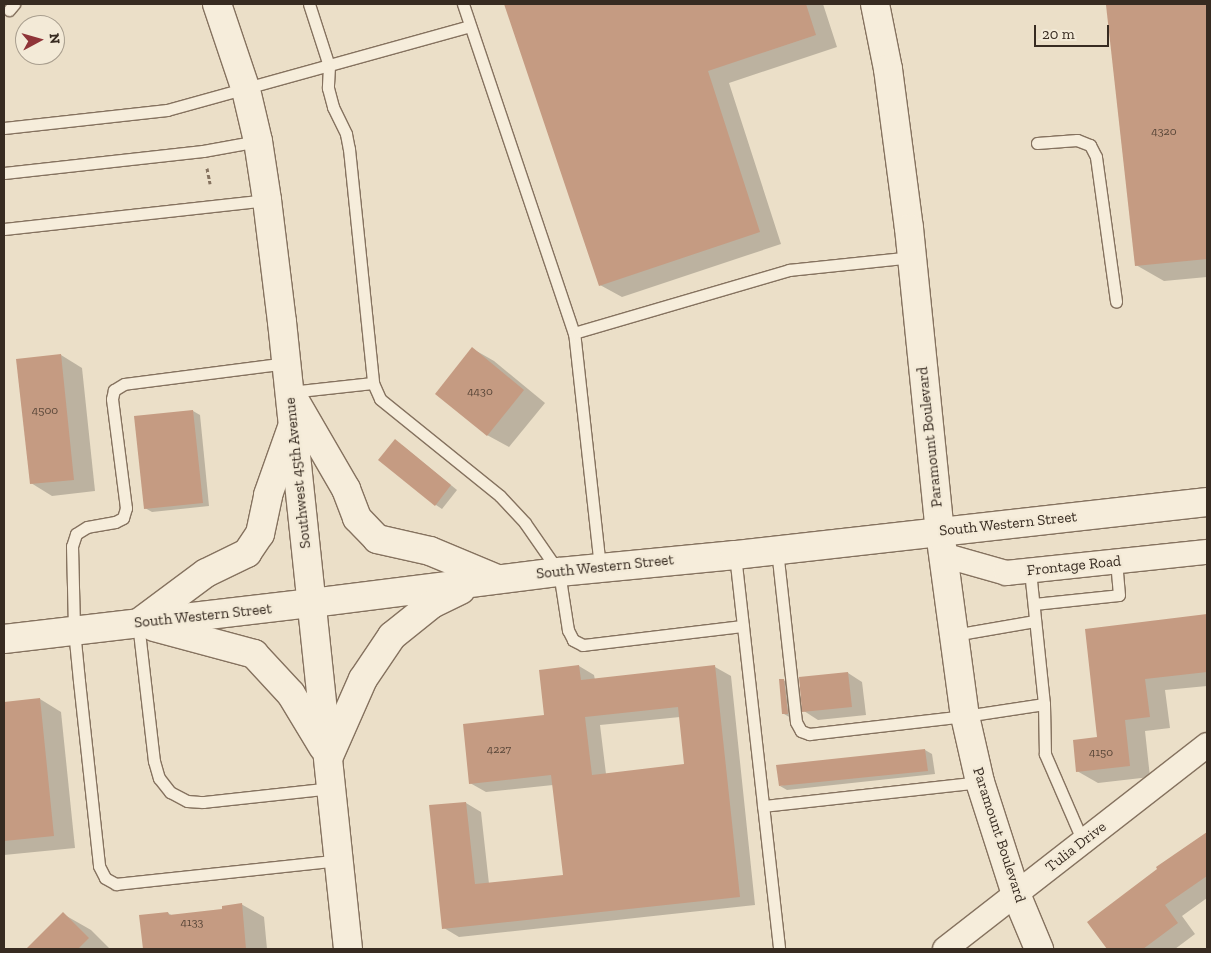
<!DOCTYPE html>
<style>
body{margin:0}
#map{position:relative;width:1211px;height:953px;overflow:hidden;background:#ebdfc8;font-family:"Zilla Slab",serif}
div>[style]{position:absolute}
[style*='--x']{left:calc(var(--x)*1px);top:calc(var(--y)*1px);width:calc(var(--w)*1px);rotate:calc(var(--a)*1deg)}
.shadow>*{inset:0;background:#0003}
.building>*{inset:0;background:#c59b82}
.path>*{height:3px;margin-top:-1.5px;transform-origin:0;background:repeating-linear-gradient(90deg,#85725f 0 4px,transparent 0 6.5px)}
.roads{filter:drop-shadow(1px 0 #85725f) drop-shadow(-1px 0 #85725f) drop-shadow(0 1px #85725f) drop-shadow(0 -1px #85725f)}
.service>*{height:11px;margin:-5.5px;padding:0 5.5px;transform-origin:5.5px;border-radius:5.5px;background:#f6eddb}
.minor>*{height:24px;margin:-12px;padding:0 12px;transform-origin:12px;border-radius:12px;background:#f6eddb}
.secondary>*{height:28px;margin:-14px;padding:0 14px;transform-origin:14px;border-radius:14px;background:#f6eddb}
span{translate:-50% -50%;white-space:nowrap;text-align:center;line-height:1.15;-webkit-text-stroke:4.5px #f3ead7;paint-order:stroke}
.number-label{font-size:12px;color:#5a4739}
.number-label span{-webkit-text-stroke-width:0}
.street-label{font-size:15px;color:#372b21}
.frame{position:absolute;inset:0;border:5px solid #372b21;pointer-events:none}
.north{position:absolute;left:15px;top:15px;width:50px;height:50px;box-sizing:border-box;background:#f3ead7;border:1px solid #a89e8e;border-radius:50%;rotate:84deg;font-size:14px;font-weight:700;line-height:20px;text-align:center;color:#372b21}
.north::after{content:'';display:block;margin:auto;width:18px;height:22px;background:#8f3438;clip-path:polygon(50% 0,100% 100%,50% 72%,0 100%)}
.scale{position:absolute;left:1034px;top:25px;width:75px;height:22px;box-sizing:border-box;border:2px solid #372b21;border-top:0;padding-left:6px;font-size:15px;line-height:18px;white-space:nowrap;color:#372b21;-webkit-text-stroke:4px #f3ead7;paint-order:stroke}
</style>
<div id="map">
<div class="shadow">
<div style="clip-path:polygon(505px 4px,823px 4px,837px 47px,729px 83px,781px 244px,622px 297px,600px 285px)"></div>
<div style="clip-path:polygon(1131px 4px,1207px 4px,1207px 277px,1164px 281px,1136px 265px,1108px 6px)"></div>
<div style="clip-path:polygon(473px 349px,494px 361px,545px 403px,509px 447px,487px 435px)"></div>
<div style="clip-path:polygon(61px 355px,82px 368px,95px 491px,52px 496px,31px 483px)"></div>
<div style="clip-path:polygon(193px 411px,200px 415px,209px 506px,152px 512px,145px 508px)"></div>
<div style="clip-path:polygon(402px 445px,457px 490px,442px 509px,436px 505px)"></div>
<div style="clip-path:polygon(1207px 615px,1207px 686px,1165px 690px,1170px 728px,1145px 731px,1150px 777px,1098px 783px,1077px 771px,1099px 738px,1086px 630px)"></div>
<div style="clip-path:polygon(evenodd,579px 666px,594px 675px,595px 680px,715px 667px,731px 676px,755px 905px,459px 937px,444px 928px,466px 803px,481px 812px,489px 884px,564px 876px,553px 785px,486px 792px,470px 783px,545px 716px,579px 666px,680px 717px,685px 765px,606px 774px,600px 725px,680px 717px)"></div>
<div style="clip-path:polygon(848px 673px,862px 682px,866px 715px,818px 720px,804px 711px)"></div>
<div style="clip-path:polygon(783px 680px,798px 688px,798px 722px,784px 714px)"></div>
<div style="clip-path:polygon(40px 699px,61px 712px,75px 848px,4px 855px,4px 703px)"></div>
<div style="clip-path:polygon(925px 750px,932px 754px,935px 774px,787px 790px,780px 786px)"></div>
<div style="clip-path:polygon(1207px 833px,1207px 898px,1182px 916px,1195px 934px,1175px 949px,1109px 949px,1088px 922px,1159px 869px,1158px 867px)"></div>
<div style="clip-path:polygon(241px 904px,264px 917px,267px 949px,148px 949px,144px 947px,168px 913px,173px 916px,223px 910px)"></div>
<div style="clip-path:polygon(63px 914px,91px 930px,110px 949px,28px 949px)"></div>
</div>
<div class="building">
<div style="clip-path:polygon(504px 4px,806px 4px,816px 35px,708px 71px,760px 232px,599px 286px)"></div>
<div style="clip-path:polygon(1119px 4px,1207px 4px,1207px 259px,1135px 266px,1106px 5px)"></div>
<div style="clip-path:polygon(472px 347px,524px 390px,487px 436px,435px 394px)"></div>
<div style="clip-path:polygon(61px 354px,74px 480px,30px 484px,16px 359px)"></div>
<div style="clip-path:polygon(193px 410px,203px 503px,144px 509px,134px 416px)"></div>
<div style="clip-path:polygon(395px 439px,451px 485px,435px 506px,378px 460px)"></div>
<div style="clip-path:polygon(1207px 614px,1207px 672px,1145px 679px,1150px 717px,1125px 720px,1130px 766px,1076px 772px,1073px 740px,1097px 737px,1085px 629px)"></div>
<div style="clip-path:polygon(evenodd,579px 665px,581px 680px,715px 665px,740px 897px,442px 929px,429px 805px,466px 802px,475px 884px,563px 875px,551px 775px,469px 784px,463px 724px,544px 715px,539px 670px,579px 665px,678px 707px,684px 764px,592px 775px,585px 717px,678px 707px)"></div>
<div style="clip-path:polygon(848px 672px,852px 707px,802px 712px,799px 677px)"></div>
<div style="clip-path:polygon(779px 679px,784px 679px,788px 714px,782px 714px)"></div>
<div style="clip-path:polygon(40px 698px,54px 836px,4px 841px,4px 702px)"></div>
<div style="clip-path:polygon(925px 749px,928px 771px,779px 786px,776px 765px)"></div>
<div style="clip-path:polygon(1207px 832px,1207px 876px,1165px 905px,1178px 923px,1143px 949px,1107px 949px,1087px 922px,1157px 869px,1156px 867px)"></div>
<div style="clip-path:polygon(242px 903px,246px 949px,143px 949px,139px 915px,168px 912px,169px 915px,222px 909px,222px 906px)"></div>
<div style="clip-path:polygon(63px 912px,89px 938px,78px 949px,26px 949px)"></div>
</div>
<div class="path">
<div style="--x:207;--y:168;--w:16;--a:79"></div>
</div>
<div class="roads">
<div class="service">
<div style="--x:309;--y:4;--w:65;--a:72.1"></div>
<div style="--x:329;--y:66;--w:22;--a:93"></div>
<div style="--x:328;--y:88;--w:20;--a:75"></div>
<div style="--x:333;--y:107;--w:30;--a:64"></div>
<div style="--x:346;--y:134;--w:15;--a:79"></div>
<div style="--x:349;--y:149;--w:235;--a:84.1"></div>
<div style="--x:463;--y:4;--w:347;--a:71.4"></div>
<div style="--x:9;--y:10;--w:8;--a:-50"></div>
<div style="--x:4;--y:128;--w:164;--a:-6.3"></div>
<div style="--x:167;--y:110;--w:314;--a:-15.5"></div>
<div style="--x:1037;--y:143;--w:40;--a:-4.3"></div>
<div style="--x:1077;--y:140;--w:14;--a:21"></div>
<div style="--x:1090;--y:145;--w:13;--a:63"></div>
<div style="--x:1096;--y:157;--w:146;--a:82.1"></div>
<div style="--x:4;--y:173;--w:200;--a:-6.3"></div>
<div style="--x:203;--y:151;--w:56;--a:-10.3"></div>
<div style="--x:4;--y:229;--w:265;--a:-6.3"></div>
<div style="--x:287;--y:363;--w:164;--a:172.7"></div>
<div style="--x:124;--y:384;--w:12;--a:149"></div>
<div style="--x:114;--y:390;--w:9;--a:103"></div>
<div style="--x:112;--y:399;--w:110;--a:82.7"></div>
<div style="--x:126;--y:508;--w:10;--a:107"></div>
<div style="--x:123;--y:518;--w:9;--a:153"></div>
<div style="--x:115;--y:522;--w:28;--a:170"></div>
<div style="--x:87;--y:527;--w:13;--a:148"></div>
<div style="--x:76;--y:534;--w:13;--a:108"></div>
<div style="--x:72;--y:546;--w:84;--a:88.6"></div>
<div style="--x:74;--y:630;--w:51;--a:84.4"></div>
<div style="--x:79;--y:681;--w:186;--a:83.8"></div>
<div style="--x:99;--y:866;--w:13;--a:63"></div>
<div style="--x:105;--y:878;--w:13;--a:29"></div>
<div style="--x:116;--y:884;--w:224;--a:-6.1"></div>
<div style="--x:290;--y:392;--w:83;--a:-6.2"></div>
<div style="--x:373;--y:383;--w:17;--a:66"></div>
<div style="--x:380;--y:399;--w:154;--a:38.9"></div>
<div style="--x:500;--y:496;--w:37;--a:47"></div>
<div style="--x:525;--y:523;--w:60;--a:55.2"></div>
<div style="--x:559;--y:572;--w:59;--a:81.2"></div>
<div style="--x:568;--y:630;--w:11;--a:63"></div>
<div style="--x:573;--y:640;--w:11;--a:27"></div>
<div style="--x:583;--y:645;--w:161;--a:-6.8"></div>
<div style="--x:777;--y:550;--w:173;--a:83.7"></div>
<div style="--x:796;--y:722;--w:10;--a:61"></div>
<div style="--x:801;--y:731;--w:9;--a:21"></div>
<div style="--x:809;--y:734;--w:157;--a:-6.6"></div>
<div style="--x:965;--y:716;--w:80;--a:-8.6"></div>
<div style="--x:1044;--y:704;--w:134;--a:-96"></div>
<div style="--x:735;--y:555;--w:396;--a:83.6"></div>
<div style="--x:600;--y:567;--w:235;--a:-96.3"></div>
<div style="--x:574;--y:333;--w:224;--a:-16.3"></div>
<div style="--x:789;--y:270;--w:124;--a:-6"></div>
<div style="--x:1034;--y:604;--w:85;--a:-6"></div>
<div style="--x:1119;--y:595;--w:33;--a:-95"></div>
<div style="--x:138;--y:623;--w:139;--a:83.4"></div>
<div style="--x:154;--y:761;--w:18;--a:74"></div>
<div style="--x:159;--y:778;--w:18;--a:52"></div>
<div style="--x:170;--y:792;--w:19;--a:28"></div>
<div style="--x:187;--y:801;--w:16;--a:4"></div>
<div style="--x:203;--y:802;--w:129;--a:-6.2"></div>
<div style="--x:954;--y:635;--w:82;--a:-9.8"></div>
<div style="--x:1044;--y:704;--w:50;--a:88.9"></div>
<div style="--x:1045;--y:754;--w:96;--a:66.6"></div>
<div style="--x:763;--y:806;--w:218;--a:-6.3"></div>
</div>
<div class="minor">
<div style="--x:943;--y:555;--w:66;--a:15.9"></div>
<div style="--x:1006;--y:573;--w:202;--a:-6"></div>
<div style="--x:945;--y:949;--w:332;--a:-37.9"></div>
</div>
<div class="secondary">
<div style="--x:217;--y:4;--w:91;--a:71.4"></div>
<div style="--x:246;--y:90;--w:52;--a:76.8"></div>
<div style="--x:258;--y:141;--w:60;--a:81.3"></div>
<div style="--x:267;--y:200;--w:123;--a:83"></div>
<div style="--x:282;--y:322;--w:630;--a:83.99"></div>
<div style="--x:875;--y:4;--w:66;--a:78.7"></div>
<div style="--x:888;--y:69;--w:160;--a:82.5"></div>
<div style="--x:909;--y:228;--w:306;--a:84.2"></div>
<div style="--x:940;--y:532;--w:186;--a:82.3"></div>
<div style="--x:965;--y:716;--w:68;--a:77.2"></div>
<div style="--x:980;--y:782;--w:118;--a:72.2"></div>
<div style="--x:1016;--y:894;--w:60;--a:67.3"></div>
<div style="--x:295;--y:401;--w:102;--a:59.9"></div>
<div style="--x:346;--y:489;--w:31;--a:69"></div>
<div style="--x:357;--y:518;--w:29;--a:46"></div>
<div style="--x:377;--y:539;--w:54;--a:12.8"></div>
<div style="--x:430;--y:551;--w:70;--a:22.6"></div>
<div style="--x:140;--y:622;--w:82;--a:-36.6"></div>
<div style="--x:206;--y:573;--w:46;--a:-26"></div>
<div style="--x:247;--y:553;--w:23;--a:-56"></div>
<div style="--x:260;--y:534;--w:40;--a:-78"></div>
<div style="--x:268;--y:495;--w:69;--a:-70.5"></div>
<div style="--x:154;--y:627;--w:104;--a:15.1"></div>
<div style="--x:254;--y:654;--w:54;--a:47.2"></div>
<div style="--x:291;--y:694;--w:62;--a:58.9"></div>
<div style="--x:4;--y:639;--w:310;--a:-6.7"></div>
<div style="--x:312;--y:603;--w:249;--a:-7.2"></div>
<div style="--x:559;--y:572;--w:177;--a:-5.5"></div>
<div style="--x:735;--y:555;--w:475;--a:-6.4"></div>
<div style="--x:329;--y:756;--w:84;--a:-66.2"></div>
<div style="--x:363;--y:679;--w:52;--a:-56"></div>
<div style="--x:392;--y:636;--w:51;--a:-38.7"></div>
<div style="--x:432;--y:604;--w:32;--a:-26"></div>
</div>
</div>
<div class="number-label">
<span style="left:1164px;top:132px">4320</span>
<span style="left:480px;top:392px">4430</span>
<span style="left:45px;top:411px">4500</span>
<span style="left:499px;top:750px">4227</span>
<span style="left:1101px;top:753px">4150</span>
<span style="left:192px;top:923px">4133</span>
</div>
<div class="street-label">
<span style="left:930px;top:437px;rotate:-96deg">Paramount Boulevard</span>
<span style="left:298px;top:473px;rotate:-96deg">Southwest 45th Avenue</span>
<span style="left:1008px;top:524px;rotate:-6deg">South Western Street</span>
<span style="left:1074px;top:566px;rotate:-6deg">Frontage Road</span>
<span style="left:605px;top:567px;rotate:-6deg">South Western Street</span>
<span style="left:203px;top:616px;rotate:-6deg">South Western Street</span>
<span style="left:999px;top:835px;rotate:72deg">Paramount Boulevard</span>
<span style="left:1076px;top:847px;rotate:-38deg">Tulia Drive</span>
</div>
<div class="frame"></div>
<div class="north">N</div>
<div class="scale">20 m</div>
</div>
